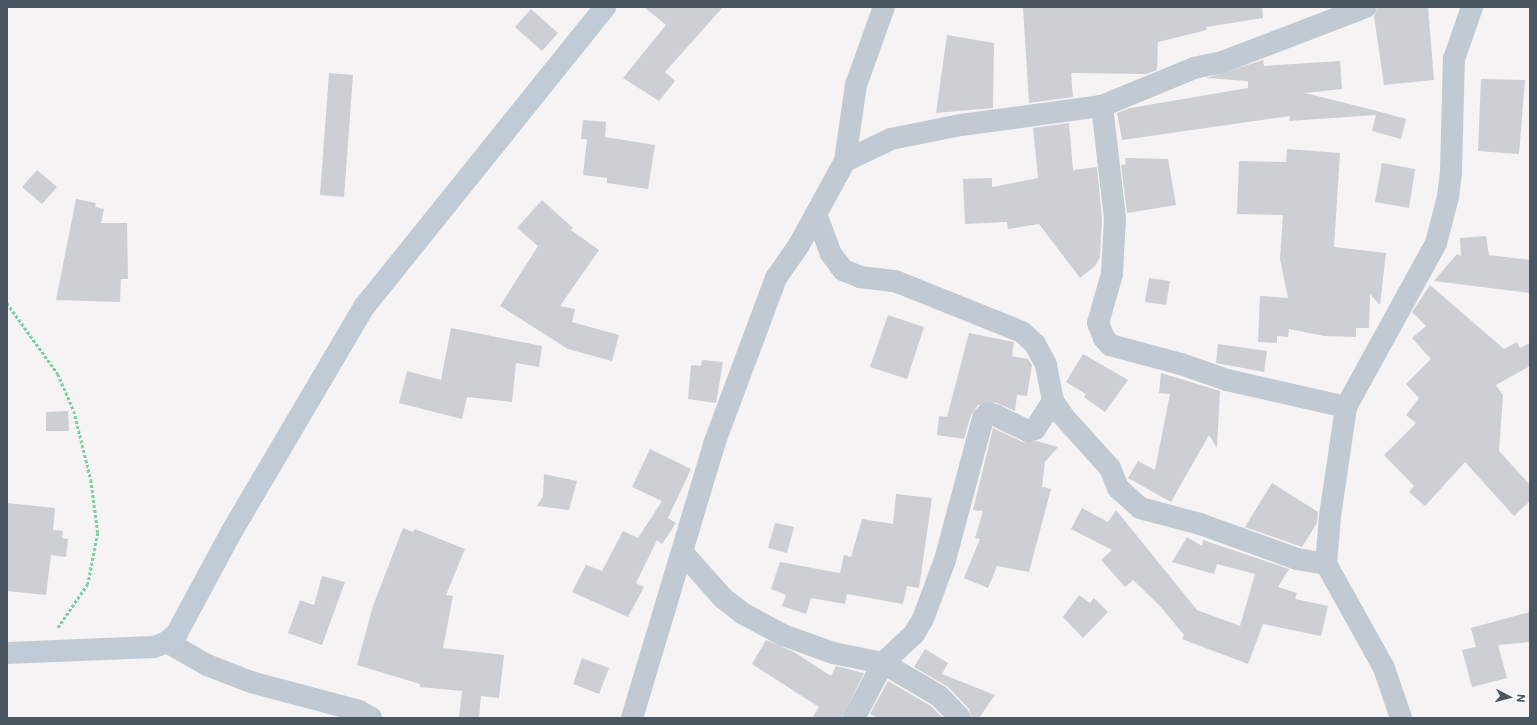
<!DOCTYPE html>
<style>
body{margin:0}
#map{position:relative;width:1537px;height:725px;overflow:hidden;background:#f5f3f3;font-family:Commissioner,sans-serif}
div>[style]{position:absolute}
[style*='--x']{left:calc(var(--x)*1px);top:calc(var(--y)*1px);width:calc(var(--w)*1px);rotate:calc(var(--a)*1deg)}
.building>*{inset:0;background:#cdcfd5}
.path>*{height:2.5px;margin-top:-1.25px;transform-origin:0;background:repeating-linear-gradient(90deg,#7ad0a6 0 3px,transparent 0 5px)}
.street>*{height:22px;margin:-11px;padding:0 11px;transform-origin:11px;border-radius:11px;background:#c1cad2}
.secondary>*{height:22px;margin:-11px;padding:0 11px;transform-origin:11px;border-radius:11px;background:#c1cbd6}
span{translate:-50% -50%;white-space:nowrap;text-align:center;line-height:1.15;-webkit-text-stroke:3px #fff;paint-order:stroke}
.frame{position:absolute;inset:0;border:8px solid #4a5661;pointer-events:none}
.north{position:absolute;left:1489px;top:677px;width:40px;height:40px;-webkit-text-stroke:3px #fff;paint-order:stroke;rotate:96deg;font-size:11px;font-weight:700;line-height:16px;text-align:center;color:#4a5661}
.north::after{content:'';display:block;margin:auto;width:14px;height:18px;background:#4a5661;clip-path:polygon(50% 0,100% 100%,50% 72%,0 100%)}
</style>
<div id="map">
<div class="building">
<div style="clip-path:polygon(644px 7px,723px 7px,665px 72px,675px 81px,659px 101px,623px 78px,666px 25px)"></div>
<div style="clip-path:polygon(1023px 7px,1262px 7px,1263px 18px,1206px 27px,1207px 30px,1158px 42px,1157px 70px,1146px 74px,1071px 73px,1073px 97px,1029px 103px)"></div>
<div style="clip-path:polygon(1378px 7px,1428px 7px,1434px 80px,1384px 85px,1374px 16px)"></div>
<div style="clip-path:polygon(531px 9px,558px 33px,542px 51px,515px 27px)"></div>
<div style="clip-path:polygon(947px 35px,994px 43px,993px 108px,936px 113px)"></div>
<div style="clip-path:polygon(1263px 60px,1264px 66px,1340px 61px,1342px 89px,1305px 93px,1377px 111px,1376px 115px,1377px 111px,1406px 119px,1401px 139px,1372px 131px,1376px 115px,1289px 121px,1290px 116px,1122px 140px,1117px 113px,1130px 108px,1248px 88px,1248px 81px,1206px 78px)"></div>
<div style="clip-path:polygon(329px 73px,353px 75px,344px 197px,320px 195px)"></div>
<div style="clip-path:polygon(1481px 79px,1525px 80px,1519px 154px,1478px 151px)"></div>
<div style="clip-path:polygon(583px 120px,606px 122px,605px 137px,655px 145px,648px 189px,607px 183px,607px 178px,583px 175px,587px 139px,581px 139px)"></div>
<div style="clip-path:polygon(1069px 123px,1073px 170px,1097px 167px,1102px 218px,1100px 257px,1095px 266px,1080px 278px,1039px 224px,1008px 229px,1007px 222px,965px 224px,963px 179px,992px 178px,992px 187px,1038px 178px,1033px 128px)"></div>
<div style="clip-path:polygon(1287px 149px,1340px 153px,1334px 247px,1386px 253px,1380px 305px,1370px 294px,1369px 328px,1356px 328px,1356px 337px,1324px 336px,1289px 329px,1288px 337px,1277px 336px,1277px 343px,1258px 342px,1260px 296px,1288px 298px,1280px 259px,1283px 215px,1237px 214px,1239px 161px,1286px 162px)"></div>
<div style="clip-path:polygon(1125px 158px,1168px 159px,1176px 205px,1127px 213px,1121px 165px,1126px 164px)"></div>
<div style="clip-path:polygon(1382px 163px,1415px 169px,1409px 208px,1375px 202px)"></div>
<div style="clip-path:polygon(37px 170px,57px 187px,42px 204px,22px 187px)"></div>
<div style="clip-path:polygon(76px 199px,96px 203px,95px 207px,104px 209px,101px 223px,127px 223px,128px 279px,121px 279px,120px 302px,56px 300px)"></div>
<div style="clip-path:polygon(542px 200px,573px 228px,571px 230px,599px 250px,560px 306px,575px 309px,572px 322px,619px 335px,612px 361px,568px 349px,500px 306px,538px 246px,517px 228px)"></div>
<div style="clip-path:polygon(1486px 236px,1489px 255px,1530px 260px,1530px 293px,1434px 281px,1457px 254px,1461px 256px,1460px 238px)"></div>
<div style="clip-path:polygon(1149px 278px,1170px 281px,1166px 305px,1145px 302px)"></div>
<div style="clip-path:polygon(1430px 285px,1504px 349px,1517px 342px,1520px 348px,1530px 343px,1530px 366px,1496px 385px,1503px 395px,1499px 451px,1530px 485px,1530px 501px,1514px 516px,1465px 462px,1425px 506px,1409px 492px,1414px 486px,1384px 455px,1416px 423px,1406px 415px,1419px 398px,1406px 384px,1431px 359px,1412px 338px,1426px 326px,1412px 312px)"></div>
<div style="clip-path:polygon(888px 315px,924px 327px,907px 379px,870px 367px)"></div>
<div style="clip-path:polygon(451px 328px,542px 346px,539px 367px,516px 363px,512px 402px,467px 397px,462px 419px,399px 403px,407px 371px,441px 380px)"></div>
<div style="clip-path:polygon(969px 333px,1014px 342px,1012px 356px,1028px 359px,1032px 365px,1027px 396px,1017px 395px,1015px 411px,997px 403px,978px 405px,971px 415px,964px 439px,937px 435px,939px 416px,947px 417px)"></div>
<div style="clip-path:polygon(1218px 344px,1267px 351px,1264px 372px,1216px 363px)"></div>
<div style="clip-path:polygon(1083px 354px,1128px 380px,1105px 412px,1084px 397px,1086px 394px,1066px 382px)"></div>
<div style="clip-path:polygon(702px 360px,723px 362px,716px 403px,688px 399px,691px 365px,701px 366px)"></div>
<div style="clip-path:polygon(1161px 373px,1220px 391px,1217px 448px,1209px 435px,1171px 502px,1128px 478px,1138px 461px,1155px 470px,1170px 394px,1159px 393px)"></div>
<div style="clip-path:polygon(68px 411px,69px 431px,46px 431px,46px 412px)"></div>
<div style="clip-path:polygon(993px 428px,1023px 442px,1037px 441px,1058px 447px,1045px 462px,1042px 487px,1051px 489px,1029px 572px,997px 566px,988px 588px,964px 578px,980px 539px,975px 538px,983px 511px,973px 510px)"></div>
<div style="clip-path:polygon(650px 449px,691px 469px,668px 518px,676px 523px,662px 544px,657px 540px,636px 583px,644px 587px,628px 617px,572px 592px,586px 565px,602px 571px,623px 531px,638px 538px,662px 501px,632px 487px)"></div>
<div style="clip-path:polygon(544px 474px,577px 481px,569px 510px,537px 506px,543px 496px)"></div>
<div style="clip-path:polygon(1272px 483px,1318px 512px,1317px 523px,1302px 547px,1245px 527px)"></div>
<div style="clip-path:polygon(896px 494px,932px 498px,919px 588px,907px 586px,903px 604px,847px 594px,845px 604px,811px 598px,806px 614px,782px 606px,786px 595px,771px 589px,780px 562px,840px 573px,844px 555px,851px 557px,862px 519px,893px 524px)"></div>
<div style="clip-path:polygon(7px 503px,55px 508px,53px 530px,63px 531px,62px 538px,68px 539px,66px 557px,51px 555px,46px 595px,7px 591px)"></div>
<div style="clip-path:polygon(1082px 508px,1108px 522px,1116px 510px,1197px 610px,1240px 626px,1255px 574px,1217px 564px,1214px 574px,1172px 562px,1187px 537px,1202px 546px,1203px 540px,1289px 569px,1278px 587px,1297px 593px,1295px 599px,1328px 606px,1321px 636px,1263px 624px,1248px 664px,1182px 639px,1184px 635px,1161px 607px,1133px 580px,1125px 587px,1101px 560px,1112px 550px,1071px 529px)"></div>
<div style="clip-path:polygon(775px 523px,794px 527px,787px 553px,768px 548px)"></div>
<div style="clip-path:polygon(403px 528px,413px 532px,415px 529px,465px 549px,446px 595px,453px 596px,443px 648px,504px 655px,499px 698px,481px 696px,479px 718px,459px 718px,462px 691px,420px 687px,420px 684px,357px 665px,373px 606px)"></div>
<div style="clip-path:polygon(322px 576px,345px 582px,322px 645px,288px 633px,300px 600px,314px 605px)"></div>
<div style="clip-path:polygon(1079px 595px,1090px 603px,1094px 598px,1108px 612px,1083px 638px,1063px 617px)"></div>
<div style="clip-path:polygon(1530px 612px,1530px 642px,1498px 645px,1507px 678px,1472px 687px,1462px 650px,1476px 647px,1471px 628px)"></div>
<div style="clip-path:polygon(766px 640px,794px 652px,831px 676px,836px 666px,864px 673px,842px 718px,812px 718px,819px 707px,752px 664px)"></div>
<div style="clip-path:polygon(925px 649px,948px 663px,942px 674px,995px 695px,979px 718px,972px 718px,969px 709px,948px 687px,914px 667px)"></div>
<div style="clip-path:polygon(582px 658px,609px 668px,599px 694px,573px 684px)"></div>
<div style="clip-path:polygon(888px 681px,931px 706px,943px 718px,879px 718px,870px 714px)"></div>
</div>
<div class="path">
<div style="--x:7;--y:303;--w:87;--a:54.3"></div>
<div style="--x:58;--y:374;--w:40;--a:66.6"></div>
<div style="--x:74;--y:411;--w:71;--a:76.2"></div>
<div style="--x:91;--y:480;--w:53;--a:82.5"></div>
<div style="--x:98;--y:533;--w:52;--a:101.1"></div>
<div style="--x:88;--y:584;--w:53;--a:124.3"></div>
</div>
<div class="street">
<div style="--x:1102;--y:106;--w:113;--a:83.4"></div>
<div style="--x:1115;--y:218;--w:56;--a:93.1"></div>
<div style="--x:1112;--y:274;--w:51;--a:105.9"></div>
<div style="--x:1098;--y:323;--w:16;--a:68"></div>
<div style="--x:1104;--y:338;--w:9;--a:49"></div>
<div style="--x:1110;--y:345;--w:73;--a:15"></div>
<div style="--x:1181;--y:364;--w:49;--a:19.2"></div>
<div style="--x:1227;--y:380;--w:122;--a:12.8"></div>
<div style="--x:845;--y:161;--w:51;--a:-25.6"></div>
<div style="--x:891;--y:139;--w:71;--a:-11.3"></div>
<div style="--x:961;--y:125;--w:142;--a:-7.7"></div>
<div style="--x:1102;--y:106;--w:100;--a:-22.4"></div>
<div style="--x:1194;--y:68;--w:29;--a:-12"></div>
<div style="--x:1222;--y:62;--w:154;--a:-20.9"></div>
<div style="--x:816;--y:214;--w:43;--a:69.4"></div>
<div style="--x:831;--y:254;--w:20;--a:53"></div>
<div style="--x:843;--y:270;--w:18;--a:22"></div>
<div style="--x:860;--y:277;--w:35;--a:7"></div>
<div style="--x:895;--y:281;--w:137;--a:21.9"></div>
<div style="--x:1022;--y:332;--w:18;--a:43"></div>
<div style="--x:1035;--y:344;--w:24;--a:62"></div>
<div style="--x:1046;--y:365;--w:37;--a:79"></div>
<div style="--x:1053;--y:401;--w:18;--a:56"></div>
<div style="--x:1063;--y:416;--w:70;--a:47.9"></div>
<div style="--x:1110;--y:468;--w:22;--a:68"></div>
<div style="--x:1118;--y:488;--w:30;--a:42"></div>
<div style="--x:1140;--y:508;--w:62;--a:14.9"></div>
<div style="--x:1200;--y:524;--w:103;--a:19.8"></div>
<div style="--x:1297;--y:559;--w:29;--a:10"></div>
<div style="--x:683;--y:553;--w:60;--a:48.4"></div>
<div style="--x:723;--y:598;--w:24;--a:38"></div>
<div style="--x:742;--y:613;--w:47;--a:28.2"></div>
<div style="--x:783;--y:635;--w:53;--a:19.8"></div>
<div style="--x:833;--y:653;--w:51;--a:11.3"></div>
<div style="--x:883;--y:663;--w:65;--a:30.5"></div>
<div style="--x:939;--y:696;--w:30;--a:46"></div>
<div style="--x:167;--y:642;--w:46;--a:29.9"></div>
<div style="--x:207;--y:665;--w:47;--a:21.1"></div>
<div style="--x:251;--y:682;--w:112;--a:15"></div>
<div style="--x:359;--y:711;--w:14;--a:30"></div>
<div style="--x:632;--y:718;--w:286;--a:-73.3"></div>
<div style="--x:714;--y:444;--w:177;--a:-69.5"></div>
<div style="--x:776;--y:278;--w:40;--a:-55.1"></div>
<div style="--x:799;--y:245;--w:96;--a:-61.3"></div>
<div style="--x:845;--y:161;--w:77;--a:-81.8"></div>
<div style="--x:856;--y:85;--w:83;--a:-70.3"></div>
<div style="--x:854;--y:718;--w:62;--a:-62.2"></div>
<div style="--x:883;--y:663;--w:42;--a:-43.1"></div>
<div style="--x:914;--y:634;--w:17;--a:-59"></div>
<div style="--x:923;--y:619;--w:63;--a:-69.6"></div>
<div style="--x:945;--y:560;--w:147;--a:-75"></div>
<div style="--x:983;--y:418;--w:6;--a:-45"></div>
<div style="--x:987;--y:414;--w:8;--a:7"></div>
<div style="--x:995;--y:415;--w:37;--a:26"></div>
<div style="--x:1028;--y:431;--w:7;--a:-16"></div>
<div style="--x:1035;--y:429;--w:33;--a:-57"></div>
<div style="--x:1401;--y:718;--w:53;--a:-108.8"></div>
<div style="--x:1384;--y:668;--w:119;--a:-119.1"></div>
<div style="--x:1326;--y:564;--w:48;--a:-85.2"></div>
<div style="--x:1330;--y:516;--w:110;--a:-81.6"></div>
<div style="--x:1346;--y:407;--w:187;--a:-61.2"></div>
<div style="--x:1436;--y:243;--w:48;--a:-75.4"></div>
<div style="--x:1448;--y:197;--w:26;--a:-83"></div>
<div style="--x:1451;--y:171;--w:112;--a:-88.5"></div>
<div style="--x:1454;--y:59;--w:55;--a:-70.9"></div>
</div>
<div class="secondary">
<div style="--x:7;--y:653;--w:147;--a:-2.3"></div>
<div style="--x:154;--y:647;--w:14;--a:-21"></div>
<div style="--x:167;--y:642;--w:13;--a:-42"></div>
<div style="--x:177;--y:633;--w:116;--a:-61.7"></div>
<div style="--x:232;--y:531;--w:260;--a:-59.5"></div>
<div style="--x:364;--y:307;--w:385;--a:-51.2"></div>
</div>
<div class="frame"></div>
<div class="north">N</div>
</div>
